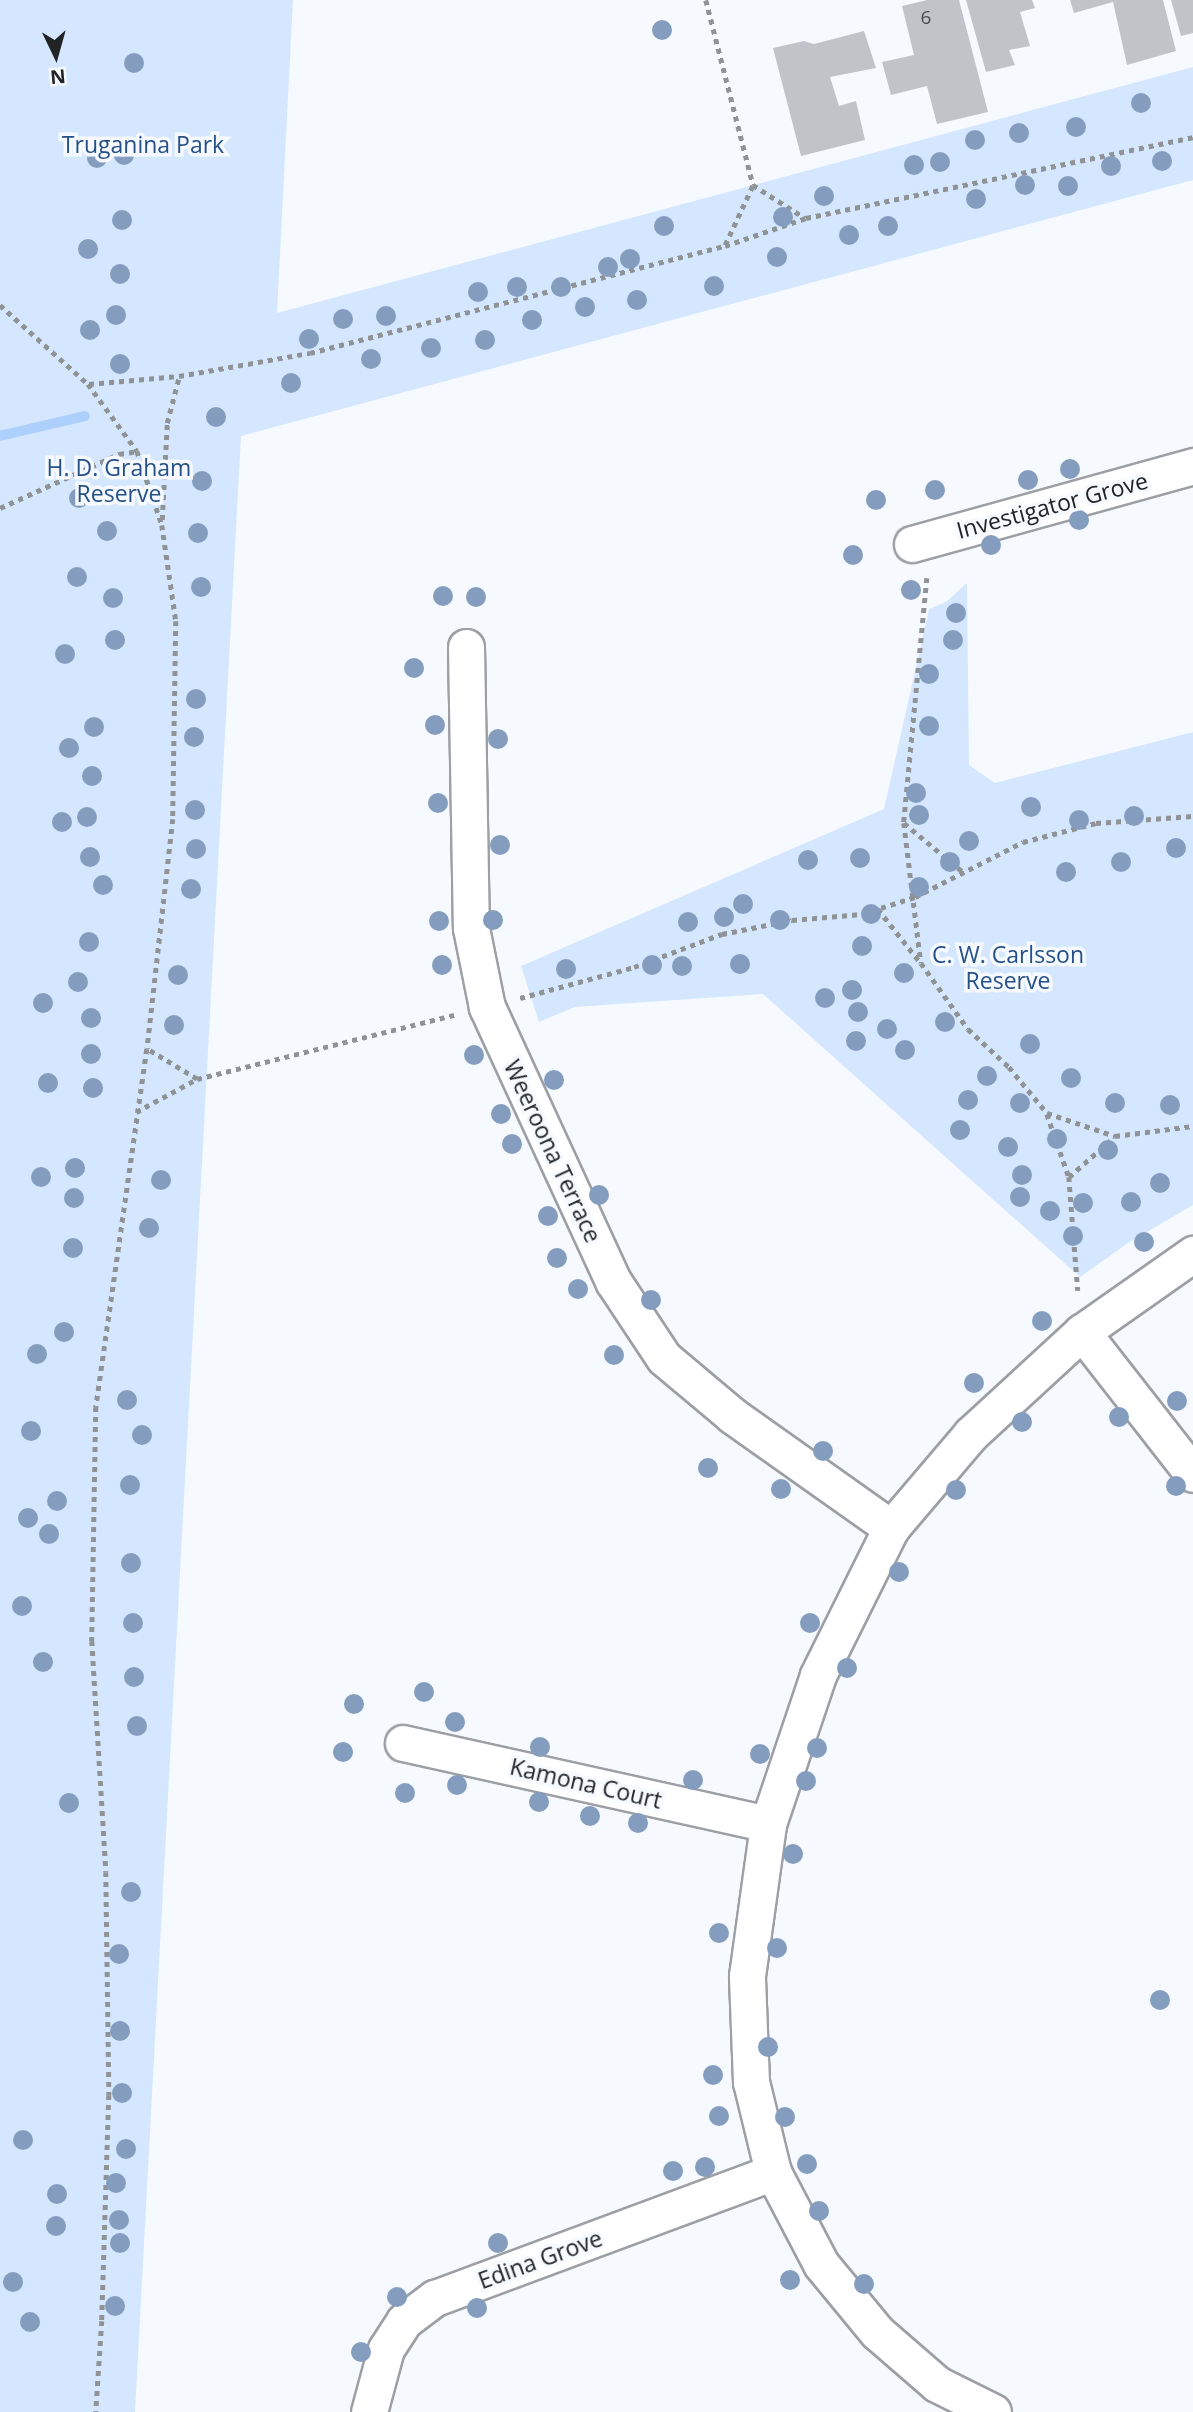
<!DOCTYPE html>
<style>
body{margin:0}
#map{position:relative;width:1193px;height:2412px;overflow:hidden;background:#f6faff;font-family:"Open Sans",sans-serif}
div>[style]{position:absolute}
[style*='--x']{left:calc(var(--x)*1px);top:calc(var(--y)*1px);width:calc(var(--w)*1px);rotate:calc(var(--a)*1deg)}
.green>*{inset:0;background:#d4e7ff}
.stream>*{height:10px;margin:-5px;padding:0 5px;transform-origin:5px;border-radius:5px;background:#adcffc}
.building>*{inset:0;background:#c0c4c9}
.path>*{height:4.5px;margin-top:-2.25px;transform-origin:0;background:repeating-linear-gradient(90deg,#909396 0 5px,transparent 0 10px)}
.roads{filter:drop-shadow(2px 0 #9c9fa4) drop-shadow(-2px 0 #9c9fa4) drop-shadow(0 2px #9c9fa4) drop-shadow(0 -2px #9c9fa4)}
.street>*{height:35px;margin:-17.5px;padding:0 17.5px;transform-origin:17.5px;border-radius:17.5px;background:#fff}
.trees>*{width:20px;height:20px;margin:-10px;border-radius:50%;background:#849dbe}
span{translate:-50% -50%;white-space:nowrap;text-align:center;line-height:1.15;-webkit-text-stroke:7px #f6faff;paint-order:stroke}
.number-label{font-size:19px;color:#494b4d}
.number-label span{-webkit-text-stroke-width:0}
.park-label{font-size:23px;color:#265188}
.street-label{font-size:23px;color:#212324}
.north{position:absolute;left:21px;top:21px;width:70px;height:70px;-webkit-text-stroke:5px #f6faff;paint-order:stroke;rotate:175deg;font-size:19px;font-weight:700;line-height:28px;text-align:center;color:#212324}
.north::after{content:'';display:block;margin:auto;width:24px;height:32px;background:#212324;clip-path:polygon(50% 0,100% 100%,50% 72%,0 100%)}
</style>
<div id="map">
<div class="green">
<div style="clip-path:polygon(0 0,293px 0,277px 313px,1193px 67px,1193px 180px,241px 436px,135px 2412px,0 2412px)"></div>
<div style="clip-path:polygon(967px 583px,969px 765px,995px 783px,1193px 732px,1193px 1205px,1128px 1243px,1080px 1277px,763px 994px,575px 1007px,539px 1022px,521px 966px,884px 809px,929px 609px,946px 602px)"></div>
</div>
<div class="stream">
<div style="--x:0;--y:436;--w:87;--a:-13.2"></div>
</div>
<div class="building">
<div style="clip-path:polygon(927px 0,959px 0,988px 112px,937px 124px,927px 86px,891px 95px,882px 62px,914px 55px,902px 6px)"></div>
<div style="clip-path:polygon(966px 0,1032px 0,1035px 8px,1020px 12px,1030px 46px,1009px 50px,1015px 65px,986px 72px)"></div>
<div style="clip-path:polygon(1070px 0,1163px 0,1176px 51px,1127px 65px,1113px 2px,1074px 13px)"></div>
<div style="clip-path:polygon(1171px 0,1193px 0,1193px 33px,1181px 36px)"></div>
<div style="clip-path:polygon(864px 31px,876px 68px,830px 77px,839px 106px,856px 101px,865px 140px,801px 156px,773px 48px,804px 41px,814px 44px)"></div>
</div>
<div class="path">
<div style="--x:706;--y:0;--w:191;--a:75.7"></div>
<div style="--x:725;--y:245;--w:66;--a:-65"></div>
<div style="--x:753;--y:185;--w:62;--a:32.4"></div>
<div style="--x:0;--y:305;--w:118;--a:41.9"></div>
<div style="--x:88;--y:384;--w:83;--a:53.8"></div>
<div style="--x:137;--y:451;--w:78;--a:71.3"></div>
<div style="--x:162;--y:525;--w:97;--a:81.7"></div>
<div style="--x:176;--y:621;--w:198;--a:90.9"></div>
<div style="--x:173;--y:819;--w:231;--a:96.4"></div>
<div style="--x:147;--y:1049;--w:362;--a:98.1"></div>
<div style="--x:96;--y:1407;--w:234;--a:91"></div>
<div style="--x:92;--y:1641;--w:231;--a:86.5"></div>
<div style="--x:106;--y:1872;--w:223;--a:89.2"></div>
<div style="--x:109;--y:2095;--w:226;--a:91.8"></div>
<div style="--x:102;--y:2321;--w:91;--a:93.8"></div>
<div style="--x:89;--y:384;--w:90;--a:-5.1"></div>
<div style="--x:179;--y:376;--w:133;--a:-10"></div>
<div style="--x:310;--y:353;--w:429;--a:-14.5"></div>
<div style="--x:725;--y:246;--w:86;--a:-19.1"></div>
<div style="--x:806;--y:218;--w:395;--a:-11.8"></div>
<div style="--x:0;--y:508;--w:131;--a:-24.4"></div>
<div style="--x:119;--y:454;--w:18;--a:-9"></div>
<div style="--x:162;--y:520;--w:97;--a:-87"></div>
<div style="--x:167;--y:423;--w:48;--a:-75.4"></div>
<div style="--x:927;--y:578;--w:246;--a:95.4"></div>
<div style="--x:904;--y:823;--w:141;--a:83.1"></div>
<div style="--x:921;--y:963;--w:81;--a:54.5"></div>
<div style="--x:968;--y:1029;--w:56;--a:42.8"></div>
<div style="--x:1009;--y:1067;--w:60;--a:50.4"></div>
<div style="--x:1047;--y:1113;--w:72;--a:18.7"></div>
<div style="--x:1115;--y:1136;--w:79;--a:-7.3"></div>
<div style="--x:904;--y:823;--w:77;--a:39.7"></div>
<div style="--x:878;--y:909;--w:68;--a:51.6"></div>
<div style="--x:520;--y:998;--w:118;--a:-15.2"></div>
<div style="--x:634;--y:967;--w:94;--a:-20.6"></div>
<div style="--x:722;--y:934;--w:71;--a:-11.3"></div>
<div style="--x:792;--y:920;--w:70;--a:-4.9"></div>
<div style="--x:862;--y:914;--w:56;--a:-17.8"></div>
<div style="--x:915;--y:897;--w:121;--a:-27"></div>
<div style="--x:1023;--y:842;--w:75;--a:-14.6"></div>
<div style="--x:1096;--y:823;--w:97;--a:-4.1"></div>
<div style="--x:197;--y:1079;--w:265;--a:-14"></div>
<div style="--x:136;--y:1112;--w:69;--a:-28.4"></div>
<div style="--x:197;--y:1079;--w:58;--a:-149"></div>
<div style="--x:1047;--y:1114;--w:67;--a:70.8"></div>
<div style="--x:1069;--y:1177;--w:60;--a:-41.6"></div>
<div style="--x:1069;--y:1177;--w:114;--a:85.5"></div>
</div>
<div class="roads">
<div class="street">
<div style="--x:912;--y:544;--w:292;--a:-15.5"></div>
<div style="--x:466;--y:647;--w:281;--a:89"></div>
<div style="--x:471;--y:928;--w:81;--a:78.6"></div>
<div style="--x:487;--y:1007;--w:302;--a:65.3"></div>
<div style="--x:613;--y:1281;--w:92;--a:56.5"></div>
<div style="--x:664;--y:1358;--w:90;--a:40"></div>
<div style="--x:733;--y:1416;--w:194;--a:35.3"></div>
<div style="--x:1082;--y:1332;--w:180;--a:52"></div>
<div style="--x:403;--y:1743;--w:374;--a:12.5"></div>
<div style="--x:369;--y:2412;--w:65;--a:-74.9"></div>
<div style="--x:386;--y:2349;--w:33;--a:-57"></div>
<div style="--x:404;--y:2321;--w:39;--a:-37"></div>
<div style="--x:435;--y:2298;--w:361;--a:-20.4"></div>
<div style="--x:993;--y:2412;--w:63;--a:-153.4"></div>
<div style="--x:937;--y:2384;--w:79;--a:-139.1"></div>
<div style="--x:877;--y:2332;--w:88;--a:-129.5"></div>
<div style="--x:821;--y:2264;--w:104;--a:-117.6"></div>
<div style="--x:773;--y:2172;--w:93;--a:-103.7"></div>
<div style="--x:751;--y:2082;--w:106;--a:-92.2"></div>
<div style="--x:747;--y:1976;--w:153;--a:-82.1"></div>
<div style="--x:768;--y:1824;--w:157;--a:-71.4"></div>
<div style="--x:818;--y:1675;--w:164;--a:-63.6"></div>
<div style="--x:891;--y:1528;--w:123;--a:-49.6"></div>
<div style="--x:971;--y:1434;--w:151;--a:-42.6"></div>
<div style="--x:1082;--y:1332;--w:136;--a:-35.1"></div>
</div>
</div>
<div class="trees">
<div style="left:662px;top:30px"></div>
<div style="left:134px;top:63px"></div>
<div style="left:1141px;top:103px"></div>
<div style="left:1076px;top:127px"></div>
<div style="left:1019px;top:133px"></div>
<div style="left:975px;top:140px"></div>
<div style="left:124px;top:155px"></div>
<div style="left:97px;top:158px"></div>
<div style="left:1162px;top:161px"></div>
<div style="left:940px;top:162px"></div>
<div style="left:914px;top:165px"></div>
<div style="left:1111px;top:166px"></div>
<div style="left:1025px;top:185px"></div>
<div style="left:1068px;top:186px"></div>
<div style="left:824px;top:196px"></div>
<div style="left:976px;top:199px"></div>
<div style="left:783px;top:217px"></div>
<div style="left:122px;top:220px"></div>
<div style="left:664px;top:226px"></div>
<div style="left:888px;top:226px"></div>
<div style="left:849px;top:235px"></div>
<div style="left:88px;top:249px"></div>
<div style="left:777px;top:257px"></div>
<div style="left:630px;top:259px"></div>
<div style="left:608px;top:267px"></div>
<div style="left:120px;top:274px"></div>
<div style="left:714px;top:286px"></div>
<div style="left:517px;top:287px"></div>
<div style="left:561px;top:287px"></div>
<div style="left:478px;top:292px"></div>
<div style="left:637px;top:300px"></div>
<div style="left:585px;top:307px"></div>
<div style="left:116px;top:315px"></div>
<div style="left:386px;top:316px"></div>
<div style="left:343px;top:319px"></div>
<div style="left:532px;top:320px"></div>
<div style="left:90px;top:330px"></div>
<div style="left:309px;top:339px"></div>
<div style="left:485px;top:340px"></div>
<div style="left:431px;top:348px"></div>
<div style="left:371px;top:359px"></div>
<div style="left:120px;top:364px"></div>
<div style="left:291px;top:383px"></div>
<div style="left:216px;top:417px"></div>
<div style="left:1070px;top:469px"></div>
<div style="left:1028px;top:480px"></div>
<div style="left:202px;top:481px"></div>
<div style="left:935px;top:490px"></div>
<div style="left:79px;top:498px"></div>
<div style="left:876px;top:500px"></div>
<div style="left:1079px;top:520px"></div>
<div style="left:107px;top:531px"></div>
<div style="left:198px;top:533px"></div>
<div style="left:991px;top:545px"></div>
<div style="left:853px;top:555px"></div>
<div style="left:77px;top:577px"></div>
<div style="left:201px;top:587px"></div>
<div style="left:911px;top:590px"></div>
<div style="left:443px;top:596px"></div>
<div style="left:476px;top:597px"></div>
<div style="left:113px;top:598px"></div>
<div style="left:956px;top:613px"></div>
<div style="left:115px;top:640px"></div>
<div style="left:953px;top:640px"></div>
<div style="left:65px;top:654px"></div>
<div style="left:414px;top:668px"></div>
<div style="left:929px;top:674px"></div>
<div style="left:196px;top:699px"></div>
<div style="left:435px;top:725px"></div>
<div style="left:929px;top:726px"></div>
<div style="left:94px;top:727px"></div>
<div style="left:194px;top:737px"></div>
<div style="left:498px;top:739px"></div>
<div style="left:69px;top:748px"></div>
<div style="left:92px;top:776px"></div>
<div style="left:916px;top:793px"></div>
<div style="left:438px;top:803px"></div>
<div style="left:1031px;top:807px"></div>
<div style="left:195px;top:810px"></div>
<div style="left:919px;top:815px"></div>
<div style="left:1134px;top:816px"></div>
<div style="left:87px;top:817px"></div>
<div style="left:1079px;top:820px"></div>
<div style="left:62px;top:822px"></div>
<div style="left:969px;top:841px"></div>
<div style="left:500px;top:845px"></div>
<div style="left:1176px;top:848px"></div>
<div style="left:196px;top:849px"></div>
<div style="left:90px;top:857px"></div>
<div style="left:860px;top:858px"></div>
<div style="left:808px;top:860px"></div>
<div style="left:950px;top:862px"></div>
<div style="left:1121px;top:862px"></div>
<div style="left:1066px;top:872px"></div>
<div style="left:103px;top:885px"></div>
<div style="left:919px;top:887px"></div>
<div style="left:191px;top:889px"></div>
<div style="left:743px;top:904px"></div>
<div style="left:871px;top:914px"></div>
<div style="left:724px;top:917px"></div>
<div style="left:493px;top:920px"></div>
<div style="left:780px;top:920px"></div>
<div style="left:439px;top:921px"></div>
<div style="left:688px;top:922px"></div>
<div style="left:89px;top:942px"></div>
<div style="left:862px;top:946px"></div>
<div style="left:740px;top:964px"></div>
<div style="left:442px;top:965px"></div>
<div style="left:652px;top:965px"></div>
<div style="left:682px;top:966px"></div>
<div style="left:566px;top:969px"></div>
<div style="left:904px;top:973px"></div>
<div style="left:178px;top:975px"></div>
<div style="left:78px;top:982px"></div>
<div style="left:852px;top:990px"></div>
<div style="left:825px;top:998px"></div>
<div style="left:43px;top:1003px"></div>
<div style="left:858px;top:1012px"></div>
<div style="left:91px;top:1018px"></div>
<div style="left:945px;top:1022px"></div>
<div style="left:174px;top:1025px"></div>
<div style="left:887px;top:1029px"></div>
<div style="left:856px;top:1041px"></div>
<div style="left:1030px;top:1044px"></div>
<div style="left:905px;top:1050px"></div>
<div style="left:91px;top:1054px"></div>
<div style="left:474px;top:1055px"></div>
<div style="left:987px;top:1076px"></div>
<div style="left:1071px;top:1078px"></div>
<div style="left:554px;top:1080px"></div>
<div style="left:48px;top:1083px"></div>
<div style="left:93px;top:1088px"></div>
<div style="left:968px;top:1100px"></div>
<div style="left:1020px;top:1103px"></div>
<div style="left:1115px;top:1103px"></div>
<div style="left:1170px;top:1105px"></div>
<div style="left:501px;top:1114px"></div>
<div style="left:960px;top:1130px"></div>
<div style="left:1057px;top:1139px"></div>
<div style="left:512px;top:1144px"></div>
<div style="left:1008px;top:1147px"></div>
<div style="left:1108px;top:1150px"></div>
<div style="left:75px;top:1168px"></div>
<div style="left:1022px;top:1175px"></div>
<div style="left:41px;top:1177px"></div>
<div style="left:161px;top:1180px"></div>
<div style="left:1160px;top:1183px"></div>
<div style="left:599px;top:1195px"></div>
<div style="left:1020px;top:1197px"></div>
<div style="left:74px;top:1198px"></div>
<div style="left:1131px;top:1202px"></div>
<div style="left:1083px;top:1203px"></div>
<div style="left:1050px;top:1211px"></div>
<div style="left:548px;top:1216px"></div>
<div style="left:149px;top:1228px"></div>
<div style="left:1073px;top:1236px"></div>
<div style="left:1144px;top:1242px"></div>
<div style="left:73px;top:1248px"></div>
<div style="left:557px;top:1258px"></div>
<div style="left:578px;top:1289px"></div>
<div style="left:651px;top:1300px"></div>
<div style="left:1042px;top:1321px"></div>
<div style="left:64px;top:1332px"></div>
<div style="left:37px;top:1354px"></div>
<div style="left:614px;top:1355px"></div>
<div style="left:974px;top:1383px"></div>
<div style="left:127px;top:1400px"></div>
<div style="left:1177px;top:1401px"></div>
<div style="left:1119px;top:1417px"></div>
<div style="left:1022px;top:1422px"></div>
<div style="left:31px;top:1431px"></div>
<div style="left:142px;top:1435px"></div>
<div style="left:823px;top:1451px"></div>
<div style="left:708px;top:1468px"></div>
<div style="left:130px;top:1485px"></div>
<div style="left:1176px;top:1486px"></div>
<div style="left:781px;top:1489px"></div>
<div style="left:956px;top:1490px"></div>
<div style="left:57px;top:1501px"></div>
<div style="left:28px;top:1518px"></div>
<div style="left:49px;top:1534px"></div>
<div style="left:131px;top:1563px"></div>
<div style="left:899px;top:1572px"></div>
<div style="left:22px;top:1606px"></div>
<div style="left:133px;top:1623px"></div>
<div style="left:810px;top:1623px"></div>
<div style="left:43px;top:1662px"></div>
<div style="left:847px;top:1668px"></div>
<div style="left:134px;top:1677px"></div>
<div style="left:424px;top:1692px"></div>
<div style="left:354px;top:1704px"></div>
<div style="left:455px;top:1722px"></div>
<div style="left:137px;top:1726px"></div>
<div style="left:540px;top:1747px"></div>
<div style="left:817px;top:1748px"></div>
<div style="left:343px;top:1752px"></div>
<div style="left:760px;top:1754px"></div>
<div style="left:693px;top:1780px"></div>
<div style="left:806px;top:1781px"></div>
<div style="left:457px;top:1785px"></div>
<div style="left:405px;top:1793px"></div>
<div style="left:539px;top:1802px"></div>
<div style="left:69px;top:1803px"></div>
<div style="left:590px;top:1816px"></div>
<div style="left:638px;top:1823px"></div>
<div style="left:793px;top:1854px"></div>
<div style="left:131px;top:1892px"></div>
<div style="left:719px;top:1933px"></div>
<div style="left:777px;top:1948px"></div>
<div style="left:119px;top:1954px"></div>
<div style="left:1160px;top:2000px"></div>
<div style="left:120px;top:2031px"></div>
<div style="left:768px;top:2047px"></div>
<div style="left:713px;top:2075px"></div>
<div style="left:122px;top:2093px"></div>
<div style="left:719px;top:2116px"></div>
<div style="left:785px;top:2117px"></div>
<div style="left:23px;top:2140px"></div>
<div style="left:126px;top:2149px"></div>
<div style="left:807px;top:2164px"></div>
<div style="left:705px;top:2167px"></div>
<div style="left:673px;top:2171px"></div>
<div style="left:116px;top:2183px"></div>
<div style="left:57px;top:2194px"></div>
<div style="left:819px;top:2211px"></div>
<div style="left:119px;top:2220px"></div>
<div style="left:56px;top:2226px"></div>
<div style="left:120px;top:2243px"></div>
<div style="left:498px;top:2243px"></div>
<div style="left:790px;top:2280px"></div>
<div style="left:13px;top:2282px"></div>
<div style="left:864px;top:2284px"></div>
<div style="left:397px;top:2297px"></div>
<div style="left:115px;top:2306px"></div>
<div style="left:477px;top:2308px"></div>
<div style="left:30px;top:2322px"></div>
<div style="left:361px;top:2352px"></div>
</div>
<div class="number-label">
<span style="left:926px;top:18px">6</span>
</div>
<div class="park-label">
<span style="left:143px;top:144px">Truganina Park</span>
<span style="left:119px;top:480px">H. D. Graham<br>Reserve</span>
<span style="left:1008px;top:967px">C. W. Carlsson<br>Reserve</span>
</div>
<div class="street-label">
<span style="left:1052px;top:505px;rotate:-15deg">Investigator Grove</span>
<span style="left:553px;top:1151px;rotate:65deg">Weeroona Terrace</span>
<span style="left:586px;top:1783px;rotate:13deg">Kamona Court</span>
<span style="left:540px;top:2259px;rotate:-20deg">Edina Grove</span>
</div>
<div class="north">N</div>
</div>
